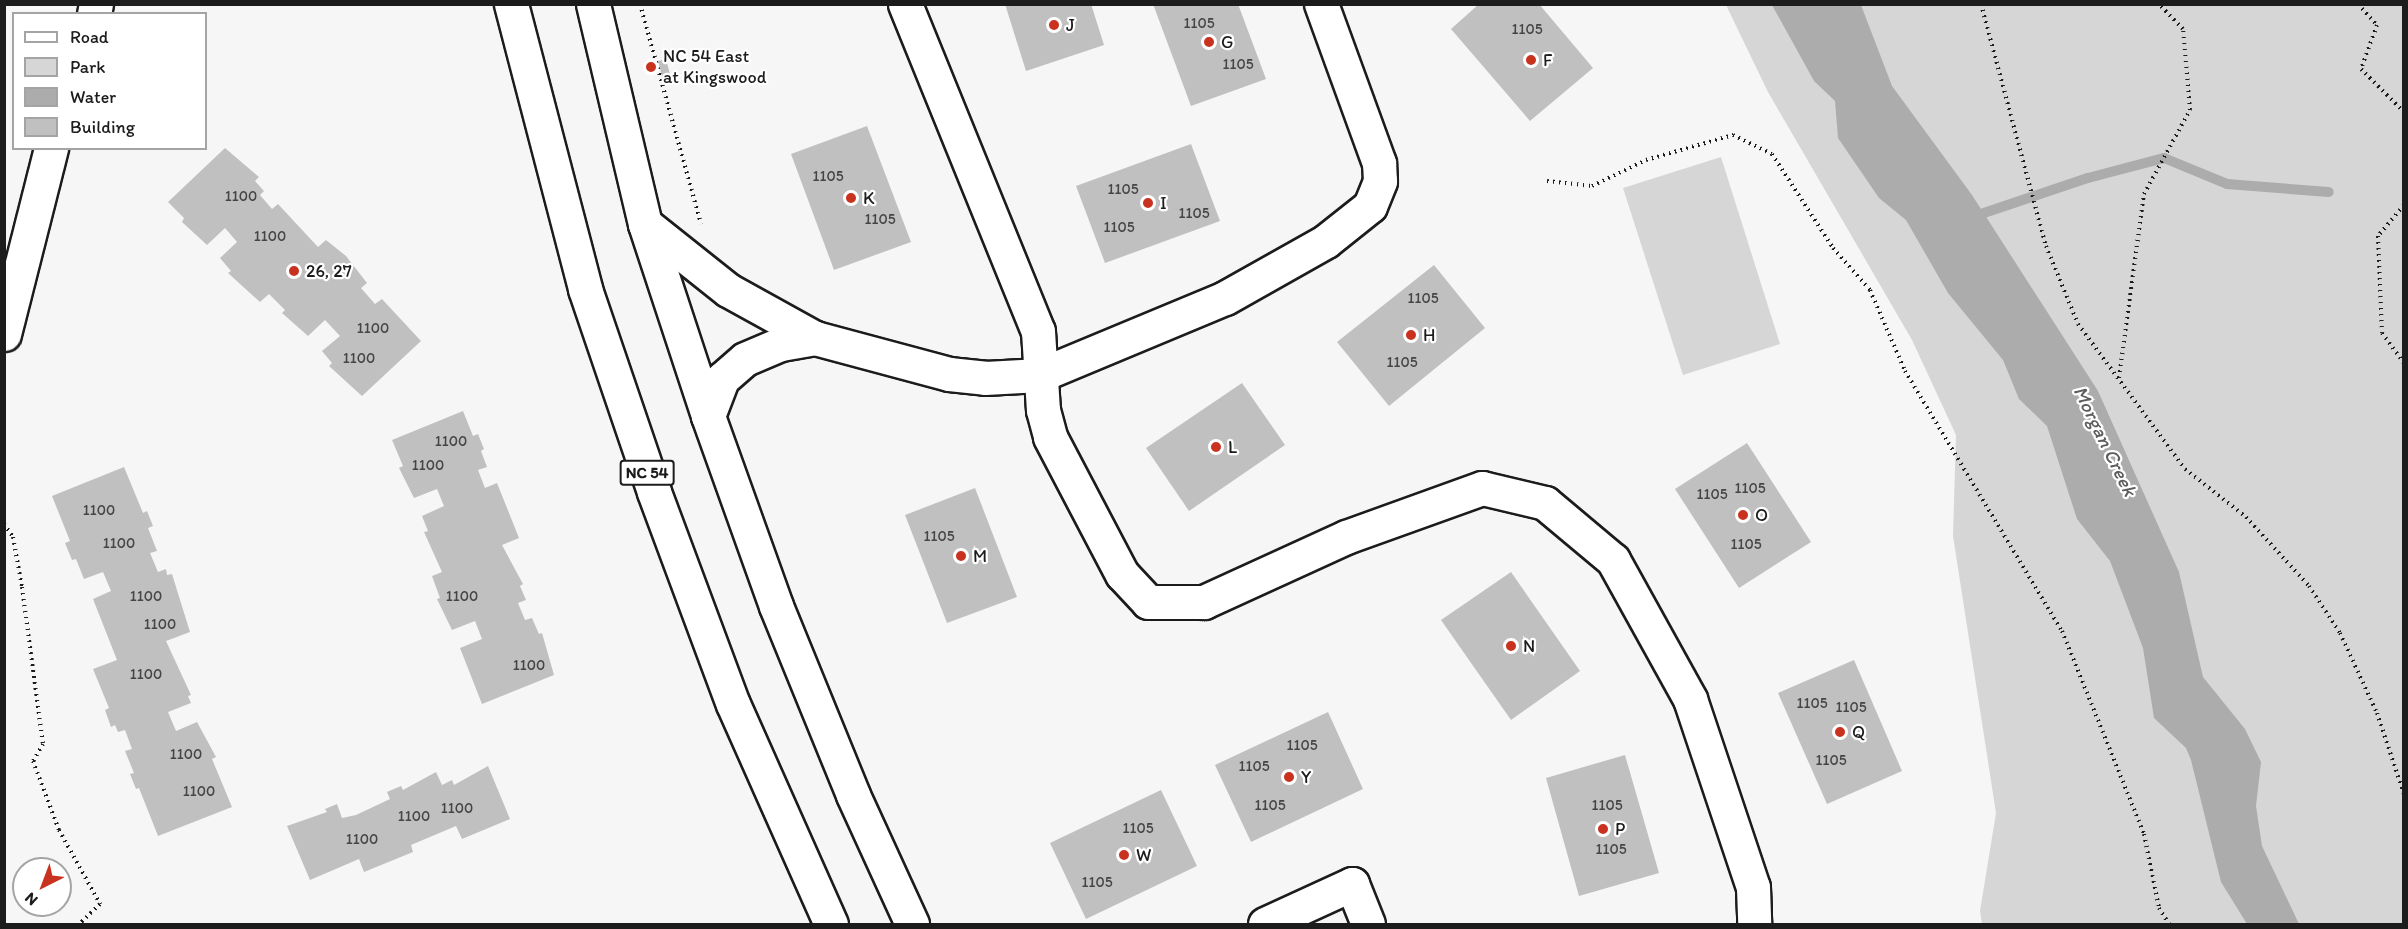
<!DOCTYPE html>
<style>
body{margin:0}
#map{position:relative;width:2408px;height:929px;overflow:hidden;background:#f6f6f6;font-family:Itim,sans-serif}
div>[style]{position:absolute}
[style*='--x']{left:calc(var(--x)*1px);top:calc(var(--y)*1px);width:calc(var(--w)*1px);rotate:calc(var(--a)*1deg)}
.green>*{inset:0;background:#d6d6d6}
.water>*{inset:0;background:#acacac}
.stream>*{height:10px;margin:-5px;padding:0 5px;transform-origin:5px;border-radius:5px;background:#acacac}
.building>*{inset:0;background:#c0c0c0}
.path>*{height:4px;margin-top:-2px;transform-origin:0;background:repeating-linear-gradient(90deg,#1c1c1c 0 1.5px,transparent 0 6px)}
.roads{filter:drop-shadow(2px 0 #1c1c1c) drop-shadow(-2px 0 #1c1c1c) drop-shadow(0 2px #1c1c1c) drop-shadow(0 -2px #1c1c1c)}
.minor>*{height:33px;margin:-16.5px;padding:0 16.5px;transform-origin:16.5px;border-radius:16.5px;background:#fff}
.highway>*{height:33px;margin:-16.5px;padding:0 16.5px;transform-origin:16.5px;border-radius:16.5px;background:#fff}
.dots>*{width:16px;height:16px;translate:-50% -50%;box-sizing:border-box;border:3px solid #fff;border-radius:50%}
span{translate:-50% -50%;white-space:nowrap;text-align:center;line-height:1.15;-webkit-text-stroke:4.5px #fff;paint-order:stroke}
.number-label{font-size:15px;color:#454545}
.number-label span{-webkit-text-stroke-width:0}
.shield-label span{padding:2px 4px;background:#fff;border:2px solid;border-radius:4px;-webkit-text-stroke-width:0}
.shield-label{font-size:16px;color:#1c1c1c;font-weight:700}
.poi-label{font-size:18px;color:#1c1c1c}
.left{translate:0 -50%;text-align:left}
.water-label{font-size:20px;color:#5d5d5d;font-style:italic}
.frame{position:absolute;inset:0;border:6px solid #1c1c1c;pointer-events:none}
.legend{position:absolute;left:12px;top:12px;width:195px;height:138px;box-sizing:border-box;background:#fff;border:2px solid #a4a4a4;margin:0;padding:8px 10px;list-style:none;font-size:18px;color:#1c1c1c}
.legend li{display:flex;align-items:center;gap:12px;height:30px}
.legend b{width:30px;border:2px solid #a4a4a4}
.north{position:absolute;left:12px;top:857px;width:60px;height:60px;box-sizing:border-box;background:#fff;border:2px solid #a4a4a4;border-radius:50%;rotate:222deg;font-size:16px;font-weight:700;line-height:24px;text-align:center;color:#1c1c1c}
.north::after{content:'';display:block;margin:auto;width:21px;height:27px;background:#c8321e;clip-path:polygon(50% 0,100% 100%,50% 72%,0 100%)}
</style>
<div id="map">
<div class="green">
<div style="clip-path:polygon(1726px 5px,2403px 5px,2403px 924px,1982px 924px,1980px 911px,1996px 813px,1953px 536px,1956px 435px,1912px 340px,1768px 92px)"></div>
<div style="clip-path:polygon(1721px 157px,1780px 344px,1683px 375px,1623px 188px)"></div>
</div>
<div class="water">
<div style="clip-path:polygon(1772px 5px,1861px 5px,1892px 86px,1972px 195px,2098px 391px,2179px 572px,2203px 677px,2245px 729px,2261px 762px,2256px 806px,2262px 846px,2299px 924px,2247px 924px,2221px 882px,2191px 760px,2186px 748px,2154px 718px,2143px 648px,2110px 561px,2077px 519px,2047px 426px,2019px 399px,2003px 360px,1948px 293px,1906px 220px,1879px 198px,1838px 138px,1835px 101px,1814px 81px)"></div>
</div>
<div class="stream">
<div style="--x:1972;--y:217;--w:122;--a:-18.6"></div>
<div style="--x:2088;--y:178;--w:79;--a:-14.7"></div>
<div style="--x:2164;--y:158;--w:68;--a:22.4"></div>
<div style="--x:2227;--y:184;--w:102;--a:4.5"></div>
</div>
<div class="building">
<div style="clip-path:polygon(1005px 4px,1091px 4px,1104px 45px,1026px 71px)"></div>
<div style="clip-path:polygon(1153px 4px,1238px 4px,1266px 79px,1191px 106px)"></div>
<div style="clip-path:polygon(1479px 4px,1539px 4px,1593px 68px,1530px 121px,1451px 29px)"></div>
<div style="clip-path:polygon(666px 59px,672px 82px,664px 84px,658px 61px)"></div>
<div style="clip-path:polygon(867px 126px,911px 242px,834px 270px,791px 154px)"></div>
<div style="clip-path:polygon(1191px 144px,1220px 221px,1105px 263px,1076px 186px)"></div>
<div style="clip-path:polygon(225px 148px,259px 177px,255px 181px,264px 191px,260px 195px,272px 209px,278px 204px,318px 247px,326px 240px,346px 256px,367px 283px,361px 288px,375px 304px,382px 299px,421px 341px,362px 396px,329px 366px,332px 363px,322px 351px,340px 336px,325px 320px,308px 336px,282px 313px,285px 310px,269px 294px,260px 302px,228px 273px,231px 271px,220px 258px,237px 242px,225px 228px,207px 245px,182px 222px,184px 218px,168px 202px)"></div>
<div style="clip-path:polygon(1434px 265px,1485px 328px,1389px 406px,1337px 342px)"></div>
<div style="clip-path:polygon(1242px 383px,1285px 445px,1189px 511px,1146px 448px)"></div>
<div style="clip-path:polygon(463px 411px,473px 436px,478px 434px,484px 449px,481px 451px,487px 467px,478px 470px,485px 488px,497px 483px,519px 538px,502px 545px,523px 584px,520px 586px,526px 600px,518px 603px,525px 620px,532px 618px,539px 634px,542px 633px,554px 675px,482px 704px,460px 648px,482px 639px,475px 621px,452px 630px,437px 599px,440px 598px,432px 576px,442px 572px,424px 532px,428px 531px,422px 516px,444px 506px,437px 489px,414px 498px,399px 468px,403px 466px,392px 440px)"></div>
<div style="clip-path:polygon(1747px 443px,1811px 542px,1739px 588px,1675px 489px)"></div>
<div style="clip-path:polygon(124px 467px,143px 513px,147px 511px,153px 526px,148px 528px,157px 551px,150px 553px,158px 572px,166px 569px,167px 575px,172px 574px,190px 632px,166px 641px,191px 695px,188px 696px,191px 703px,168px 712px,176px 731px,197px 722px,216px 757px,212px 759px,232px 807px,158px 836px,139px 788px,136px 789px,130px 774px,134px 773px,125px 751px,132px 749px,125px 730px,118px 732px,115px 725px,111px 727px,105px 710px,109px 708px,93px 669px,117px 660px,93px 599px,111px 591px,103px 572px,84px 579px,76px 559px,72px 560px,65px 543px,70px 541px,52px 496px)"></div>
<div style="clip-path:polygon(975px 488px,1017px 597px,947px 623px,905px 515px)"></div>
<div style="clip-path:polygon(1511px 572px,1580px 671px,1511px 720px,1441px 620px)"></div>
<div style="clip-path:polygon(1854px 660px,1902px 771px,1827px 804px,1778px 693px)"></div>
<div style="clip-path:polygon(1328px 712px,1363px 789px,1251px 842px,1215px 765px)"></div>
<div style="clip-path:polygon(1625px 755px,1659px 873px,1579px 896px,1546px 778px)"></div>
<div style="clip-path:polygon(488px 766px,510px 819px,462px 839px,456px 826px,411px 845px,413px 852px,364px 872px,359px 859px,310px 880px,287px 826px,327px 812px,325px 809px,337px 804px,342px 818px,356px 815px,390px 799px,387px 792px,401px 786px,403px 790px,436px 772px,442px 785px,452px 780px,454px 785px)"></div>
<div style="clip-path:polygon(1161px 790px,1197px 866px,1086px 919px,1050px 843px)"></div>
</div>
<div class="path">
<div style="--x:640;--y:4;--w:228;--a:74.5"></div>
<div style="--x:1981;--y:4;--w:251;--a:75"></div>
<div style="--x:2046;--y:246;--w:84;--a:67.7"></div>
<div style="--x:2078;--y:324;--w:180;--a:53.6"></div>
<div style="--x:2185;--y:469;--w:78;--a:38.2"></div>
<div style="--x:2246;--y:517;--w:93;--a:47.6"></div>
<div style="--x:2309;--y:586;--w:56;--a:56.6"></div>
<div style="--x:2340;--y:633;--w:88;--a:65.2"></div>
<div style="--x:2377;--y:713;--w:85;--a:71.6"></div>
<div style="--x:2358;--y:4;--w:28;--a:48"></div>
<div style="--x:2377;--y:25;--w:47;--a:110"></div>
<div style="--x:2361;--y:69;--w:61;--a:45"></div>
<div style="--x:1547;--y:181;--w:45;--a:6.3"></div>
<div style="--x:1592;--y:186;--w:60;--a:-25.7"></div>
<div style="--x:1646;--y:160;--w:91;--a:-16"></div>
<div style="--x:1733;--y:135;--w:43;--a:26"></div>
<div style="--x:1772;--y:154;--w:112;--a:57"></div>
<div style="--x:1833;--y:248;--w:56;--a:48.6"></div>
<div style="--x:1870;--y:290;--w:88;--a:66.6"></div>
<div style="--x:1905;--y:371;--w:304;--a:58.9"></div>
<div style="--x:2062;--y:631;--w:219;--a:68"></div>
<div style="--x:2144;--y:834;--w:76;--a:78.5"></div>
<div style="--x:2159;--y:908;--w:19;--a:58"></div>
<div style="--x:2404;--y:205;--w:40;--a:130"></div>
<div style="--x:2378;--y:236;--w:97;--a:87.6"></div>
<div style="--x:2382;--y:333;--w:37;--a:54"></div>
<div style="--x:2119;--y:378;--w:186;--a:-82.3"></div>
<div style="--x:2144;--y:194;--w:96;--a:-61.3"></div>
<div style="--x:2190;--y:110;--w:81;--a:-94.9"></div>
<div style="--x:2183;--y:29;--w:35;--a:-134"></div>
<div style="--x:4;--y:524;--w:16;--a:55"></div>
<div style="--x:13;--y:537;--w:51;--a:79.8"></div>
<div style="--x:22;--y:587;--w:158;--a:82.4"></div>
<div style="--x:43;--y:744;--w:20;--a:120"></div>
<div style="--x:33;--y:761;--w:74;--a:69.4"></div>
<div style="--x:59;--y:830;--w:85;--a:61"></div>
<div style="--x:100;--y:904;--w:29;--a:136"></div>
</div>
<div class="roads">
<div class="minor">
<div style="--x:905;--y:4;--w:353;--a:67.9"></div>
<div style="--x:1038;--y:331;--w:79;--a:86.4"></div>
<div style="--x:1043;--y:410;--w:28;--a:75"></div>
<div style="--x:1050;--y:437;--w:155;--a:62.3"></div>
<div style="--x:1122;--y:574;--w:38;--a:47"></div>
<div style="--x:1148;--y:602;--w:56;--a:0"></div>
<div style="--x:1204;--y:602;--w:156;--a:-24.6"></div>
<div style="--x:1346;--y:537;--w:145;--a:-19.8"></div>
<div style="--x:1482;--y:488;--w:65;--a:13.4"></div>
<div style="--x:1545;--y:503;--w:89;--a:40"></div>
<div style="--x:1613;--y:560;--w:159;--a:61"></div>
<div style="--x:1690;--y:699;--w:198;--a:71.5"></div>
<div style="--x:1753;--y:887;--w:37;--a:88"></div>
<div style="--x:94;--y:14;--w:10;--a:-79"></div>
<div style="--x:645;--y:224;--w:106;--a:38.5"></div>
<div style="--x:728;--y:290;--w:99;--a:28.9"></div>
<div style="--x:815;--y:338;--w:139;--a:15"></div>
<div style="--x:949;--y:374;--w:36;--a:6"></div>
<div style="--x:985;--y:378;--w:55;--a:-3.1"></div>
<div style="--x:1040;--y:375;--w:200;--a:-22.6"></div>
<div style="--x:1225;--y:298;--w:116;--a:-29.4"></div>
<div style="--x:1326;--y:241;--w:56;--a:-38.5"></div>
<div style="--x:1370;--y:206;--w:27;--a:-68"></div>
<div style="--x:1380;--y:181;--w:18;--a:-93"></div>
<div style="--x:1379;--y:163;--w:169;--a:-110"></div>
<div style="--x:4;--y:334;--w:192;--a:-75.8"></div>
<div style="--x:708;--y:416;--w:40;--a:-69"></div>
<div style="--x:722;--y:379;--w:30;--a:-41"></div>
<div style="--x:745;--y:359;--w:39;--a:-23"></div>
<div style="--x:781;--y:344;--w:35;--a:-10"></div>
<div style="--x:1265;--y:924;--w:96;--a:-24.7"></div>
<div style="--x:1352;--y:884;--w:43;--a:68.2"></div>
</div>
<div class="highway">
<div style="--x:511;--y:4;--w:294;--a:75.4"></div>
<div style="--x:585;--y:289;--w:214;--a:71.2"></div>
<div style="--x:654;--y:492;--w:226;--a:69.6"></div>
<div style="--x:733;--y:704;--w:241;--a:66"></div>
<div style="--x:593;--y:4;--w:226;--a:76.7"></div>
<div style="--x:645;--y:224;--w:202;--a:71.8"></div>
<div style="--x:708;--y:416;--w:202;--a:70.3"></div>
<div style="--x:776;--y:606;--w:204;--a:67.8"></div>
<div style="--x:853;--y:795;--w:142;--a:65.4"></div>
</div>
</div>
<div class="dots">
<div style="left:1054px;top:25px;background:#c8321e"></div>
<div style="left:1209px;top:42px;background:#c8321e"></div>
<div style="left:1531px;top:60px;background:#c8321e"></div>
<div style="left:651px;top:67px;background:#c8321e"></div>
<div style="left:851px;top:198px;background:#c8321e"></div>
<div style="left:1148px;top:203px;background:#c8321e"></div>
<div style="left:294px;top:271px;background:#c8321e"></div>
<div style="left:1411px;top:335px;background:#c8321e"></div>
<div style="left:1216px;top:447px;background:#c8321e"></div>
<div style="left:1743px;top:515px;background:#c8321e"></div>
<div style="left:961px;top:556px;background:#c8321e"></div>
<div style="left:1511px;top:646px;background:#c8321e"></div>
<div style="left:1840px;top:732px;background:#c8321e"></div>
<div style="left:1289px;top:777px;background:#c8321e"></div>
<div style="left:1603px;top:829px;background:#c8321e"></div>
<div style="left:1124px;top:855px;background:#c8321e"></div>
</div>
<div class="number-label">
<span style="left:1199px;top:24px">1105</span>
<span style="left:1527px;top:30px">1105</span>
<span style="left:1238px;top:65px">1105</span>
<span style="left:828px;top:177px">1105</span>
<span style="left:1123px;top:190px">1105</span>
<span style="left:241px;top:197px">1100</span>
<span style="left:1194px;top:214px">1105</span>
<span style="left:880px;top:220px">1105</span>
<span style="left:1119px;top:228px">1105</span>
<span style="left:270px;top:237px">1100</span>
<span style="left:1423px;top:299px">1105</span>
<span style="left:373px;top:329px">1100</span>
<span style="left:359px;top:359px">1100</span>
<span style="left:1402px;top:363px">1105</span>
<span style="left:451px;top:442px">1100</span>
<span style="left:428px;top:466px">1100</span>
<span style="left:1750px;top:489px">1105</span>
<span style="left:1712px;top:495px">1105</span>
<span style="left:99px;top:511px">1100</span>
<span style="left:939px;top:537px">1105</span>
<span style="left:119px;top:544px">1100</span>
<span style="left:1746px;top:545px">1105</span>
<span style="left:146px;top:597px">1100</span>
<span style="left:462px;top:597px">1100</span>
<span style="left:160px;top:625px">1100</span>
<span style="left:529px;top:666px">1100</span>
<span style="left:146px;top:675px">1100</span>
<span style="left:1812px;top:704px">1105</span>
<span style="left:1851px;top:708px">1105</span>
<span style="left:1302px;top:746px">1105</span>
<span style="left:186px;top:755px">1100</span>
<span style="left:1831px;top:761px">1105</span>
<span style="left:1254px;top:767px">1105</span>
<span style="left:199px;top:792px">1100</span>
<span style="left:1270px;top:806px">1105</span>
<span style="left:1607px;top:806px">1105</span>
<span style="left:457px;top:809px">1100</span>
<span style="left:414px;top:817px">1100</span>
<span style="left:1138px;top:829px">1105</span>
<span style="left:362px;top:840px">1100</span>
<span style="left:1611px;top:850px">1105</span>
<span style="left:1097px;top:883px">1105</span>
</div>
<div class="shield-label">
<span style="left:647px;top:473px">NC 54</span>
</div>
<div class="poi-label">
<span class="left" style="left:1066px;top:25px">J</span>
<span class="left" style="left:1221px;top:42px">G</span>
<span class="left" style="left:663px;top:67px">NC 54 East<br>at Kingswood</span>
<span class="left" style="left:1543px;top:60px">F</span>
<span class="left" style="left:863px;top:198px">K</span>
<span class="left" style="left:1160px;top:203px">I</span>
<span class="left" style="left:306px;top:271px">26, 27</span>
<span class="left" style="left:1423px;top:335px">H</span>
<span class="left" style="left:1228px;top:447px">L</span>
<span class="left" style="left:1755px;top:515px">O</span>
<span class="left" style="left:973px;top:556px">M</span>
<span class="left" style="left:1523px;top:646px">N</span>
<span class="left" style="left:1852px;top:732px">Q</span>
<span class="left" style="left:1301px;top:777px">Y</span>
<span class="left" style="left:1615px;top:829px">P</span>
<span class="left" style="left:1136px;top:855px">W</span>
</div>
<div class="water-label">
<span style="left:2105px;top:441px;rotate:64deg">Morgan Creek</span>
</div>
<div class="frame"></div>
<ul class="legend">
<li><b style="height:8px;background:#fff"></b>Road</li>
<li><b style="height:16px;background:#d6d6d6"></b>Park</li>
<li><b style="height:16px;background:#acacac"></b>Water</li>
<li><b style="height:16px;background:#c0c0c0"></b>Building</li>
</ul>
<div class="north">N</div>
</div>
